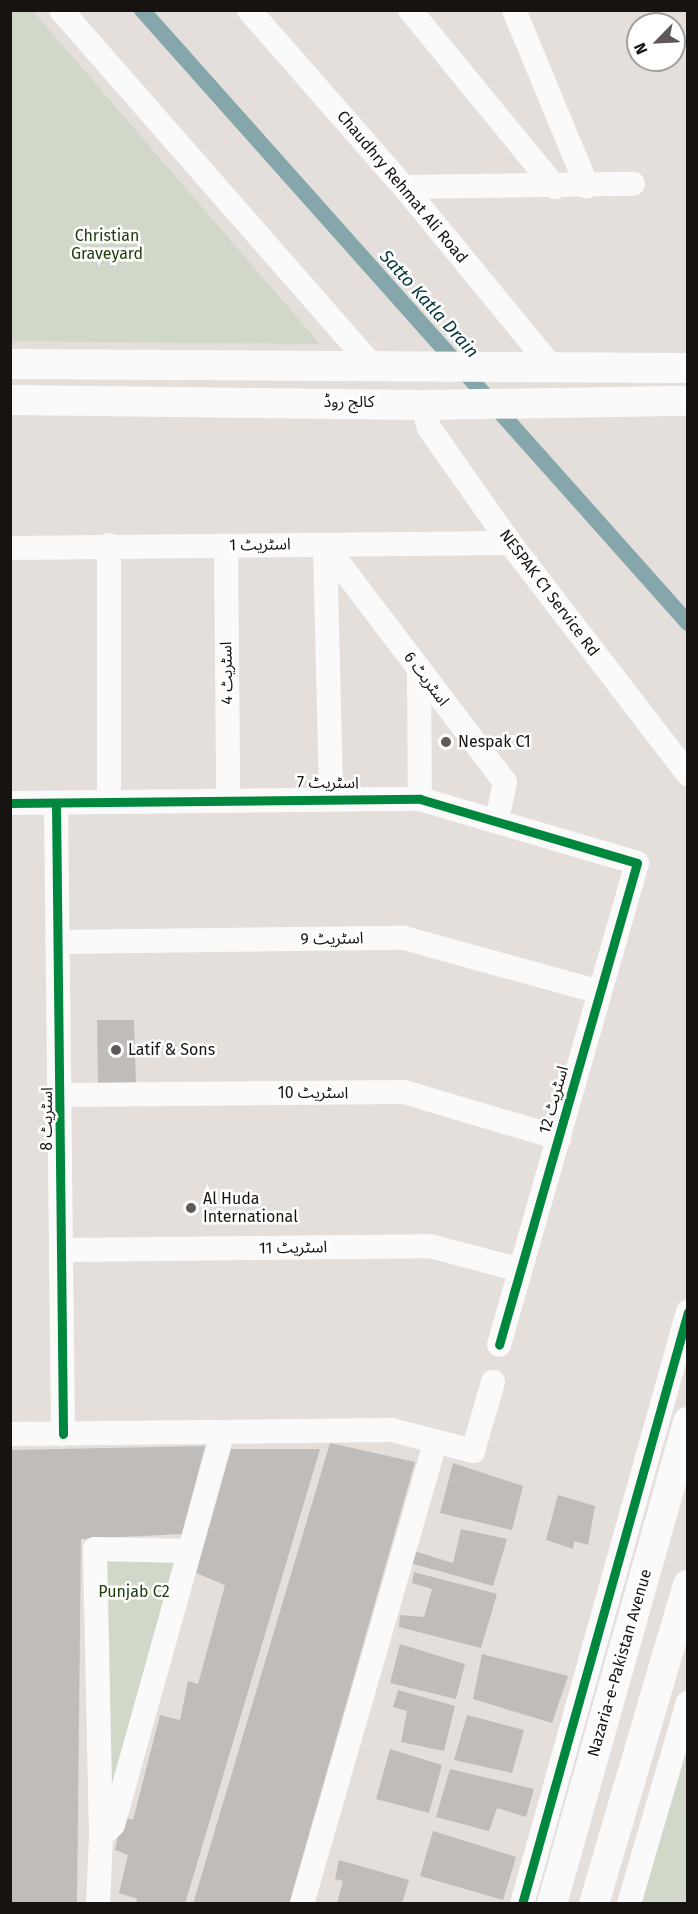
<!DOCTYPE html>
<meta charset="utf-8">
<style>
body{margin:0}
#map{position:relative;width:698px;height:1914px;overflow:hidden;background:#e4dfdb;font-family:"Fira Sans","Noto Sans Arabic",sans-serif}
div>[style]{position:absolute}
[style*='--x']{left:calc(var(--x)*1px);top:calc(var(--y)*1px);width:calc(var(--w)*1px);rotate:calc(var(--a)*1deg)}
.green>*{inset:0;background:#d1d8c9}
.canal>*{height:16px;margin:-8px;padding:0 8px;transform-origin:8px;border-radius:8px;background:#85a6ab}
.building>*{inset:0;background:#c0bcb9}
.minor>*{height:24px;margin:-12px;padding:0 12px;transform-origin:12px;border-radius:12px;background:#fbfafa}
.major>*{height:30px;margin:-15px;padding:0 15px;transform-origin:15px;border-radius:15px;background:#fbfafa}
.cycleway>*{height:9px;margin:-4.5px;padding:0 4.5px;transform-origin:4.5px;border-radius:4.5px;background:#00873e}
.dots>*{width:16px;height:16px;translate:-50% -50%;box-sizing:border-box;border:3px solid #fff;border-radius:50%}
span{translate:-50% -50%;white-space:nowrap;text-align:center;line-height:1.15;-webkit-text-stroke:5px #fff;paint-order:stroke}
.street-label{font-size:16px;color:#171311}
.park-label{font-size:16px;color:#203e09}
.poi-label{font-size:16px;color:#171311}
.left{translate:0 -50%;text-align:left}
.water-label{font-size:18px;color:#01353c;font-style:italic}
.frame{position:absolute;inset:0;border:12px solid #171311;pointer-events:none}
.north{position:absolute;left:626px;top:12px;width:60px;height:60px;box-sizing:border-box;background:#fff;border:2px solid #a2a1a0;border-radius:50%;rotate:246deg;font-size:16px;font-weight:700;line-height:24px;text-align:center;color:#171311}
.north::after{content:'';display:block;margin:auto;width:21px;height:27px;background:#5f5a58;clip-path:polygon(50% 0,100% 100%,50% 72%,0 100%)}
</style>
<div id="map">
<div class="green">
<div style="clip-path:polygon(11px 10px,33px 11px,320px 344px,11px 341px)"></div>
<div style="clip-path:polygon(101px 1560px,176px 1560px,105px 1809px)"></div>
<div style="clip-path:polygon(687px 1736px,687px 1903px,639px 1903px)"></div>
</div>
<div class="canal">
<div style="--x:142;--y:10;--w:821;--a:48.31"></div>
</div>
<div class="building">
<div style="clip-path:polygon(97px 1020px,134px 1020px,136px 1086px,98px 1085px)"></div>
<div style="clip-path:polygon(330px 1443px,415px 1462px,289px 1904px,193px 1904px)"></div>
<div style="clip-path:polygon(205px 1446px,182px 1534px,81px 1539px,77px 1904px,10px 1904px,10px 1450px)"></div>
<div style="clip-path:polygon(231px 1449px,320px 1449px,185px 1904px,136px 1904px,137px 1899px,119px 1893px,128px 1855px,115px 1850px,122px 1817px,133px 1820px,160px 1715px,180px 1720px,188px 1681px,198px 1684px,225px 1585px,196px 1573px)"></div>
<div style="clip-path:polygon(453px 1463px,523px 1486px,512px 1530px,440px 1513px)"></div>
<div style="clip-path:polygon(558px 1495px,595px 1506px,588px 1545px,574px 1541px,573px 1549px,546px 1540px)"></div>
<div style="clip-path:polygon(461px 1529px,507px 1539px,493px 1586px,410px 1563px,414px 1551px,453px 1563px)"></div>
<div style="clip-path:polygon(414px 1572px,497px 1594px,481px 1648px,399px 1627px,400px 1615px,424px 1617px,432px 1589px,412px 1583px)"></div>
<div style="clip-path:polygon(400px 1644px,465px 1664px,456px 1699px,390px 1683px)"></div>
<div style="clip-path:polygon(482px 1654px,568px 1676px,552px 1723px,473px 1699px)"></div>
<div style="clip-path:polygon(398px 1690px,455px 1706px,444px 1751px,401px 1742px,407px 1711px,393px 1707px)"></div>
<div style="clip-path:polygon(467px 1715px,524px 1730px,512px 1773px,454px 1760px)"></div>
<div style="clip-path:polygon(390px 1749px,442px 1765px,429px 1813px,376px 1799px)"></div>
<div style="clip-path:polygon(450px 1769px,534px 1789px,526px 1817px,497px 1808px,489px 1831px,436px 1817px)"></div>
<div style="clip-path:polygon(433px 1831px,516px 1857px,503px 1900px,420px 1876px)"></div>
<div style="clip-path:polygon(339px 1860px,409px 1880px,402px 1904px,337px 1904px,343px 1881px,335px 1879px)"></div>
</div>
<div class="minor">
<div style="--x:61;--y:10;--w:473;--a:48.8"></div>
<div style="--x:249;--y:10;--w:235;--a:48.8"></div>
<div style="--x:404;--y:187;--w:232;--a:50.6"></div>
<div style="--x:410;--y:10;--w:229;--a:50.7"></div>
<div style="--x:514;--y:10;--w:191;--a:67.5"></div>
<div style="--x:404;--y:187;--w:229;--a:-0.8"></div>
<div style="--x:422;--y:405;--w:24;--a:73"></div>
<div style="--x:429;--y:428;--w:141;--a:54.8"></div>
<div style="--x:510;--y:543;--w:292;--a:52.4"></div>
<div style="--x:109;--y:545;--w:257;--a:90"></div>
<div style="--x:325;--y:545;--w:298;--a:52.8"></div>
<div style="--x:505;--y:782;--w:39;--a:102"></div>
<div style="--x:325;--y:545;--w:253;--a:88.6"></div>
<div style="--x:226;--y:546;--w:254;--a:89.5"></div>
<div style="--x:10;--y:548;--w:500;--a:-0.57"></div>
<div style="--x:419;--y:669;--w:130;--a:89.6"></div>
<div style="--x:10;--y:803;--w:410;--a:-0.6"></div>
<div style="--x:420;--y:799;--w:226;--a:16.4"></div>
<div style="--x:637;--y:863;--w:501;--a:105.98"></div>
<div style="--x:56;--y:804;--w:630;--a:89.36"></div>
<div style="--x:57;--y:942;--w:347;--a:-0.7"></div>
<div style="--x:404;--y:938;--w:203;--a:15.4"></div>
<div style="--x:62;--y:1095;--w:342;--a:-0.5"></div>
<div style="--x:404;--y:1092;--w:162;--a:16.5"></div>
<div style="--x:62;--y:1250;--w:368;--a:-0.6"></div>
<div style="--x:430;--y:1246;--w:93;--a:14.9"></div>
<div style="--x:10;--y:1434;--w:382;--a:-0.6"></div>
<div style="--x:392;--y:1430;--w:84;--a:14.5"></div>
<div style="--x:473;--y:1451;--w:72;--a:-73.8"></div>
<div style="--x:101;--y:1836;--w:287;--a:-91.2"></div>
<div style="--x:95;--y:1549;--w:93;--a:1.2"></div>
<div style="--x:98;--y:1904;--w:68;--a:-87.5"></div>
<div style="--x:101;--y:1836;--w:16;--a:-43"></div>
<div style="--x:113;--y:1825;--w:408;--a:-74.4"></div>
<div style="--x:302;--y:1904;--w:481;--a:-73.9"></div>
<div style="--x:522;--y:1904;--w:615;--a:-74.34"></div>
<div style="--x:629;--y:1904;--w:210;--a:-73.7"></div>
</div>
<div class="major">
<div style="--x:10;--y:364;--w:678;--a:0.34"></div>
<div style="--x:10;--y:400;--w:412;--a:0.7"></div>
<div style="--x:422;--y:405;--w:266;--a:-0.9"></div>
<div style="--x:552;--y:1904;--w:501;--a:-74.24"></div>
<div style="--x:594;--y:1904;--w:333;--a:-73.6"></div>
</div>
<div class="cycleway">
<div style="--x:10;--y:803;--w:410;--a:-0.6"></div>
<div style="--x:420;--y:799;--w:226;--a:16.4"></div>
<div style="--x:637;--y:863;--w:501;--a:105.98"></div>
<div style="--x:56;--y:804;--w:630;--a:89.36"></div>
<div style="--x:522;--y:1904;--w:615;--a:-74.34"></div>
</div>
<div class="dots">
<div style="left:446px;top:742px;background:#5f5a58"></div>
<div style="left:116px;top:1050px;background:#5f5a58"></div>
<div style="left:191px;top:1208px;background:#5f5a58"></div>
</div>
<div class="street-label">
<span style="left:402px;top:187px;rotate:50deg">Chaudhry Rehmat Ali Road</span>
<span style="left:349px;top:402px">کالج روڈ</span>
<span style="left:260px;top:545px;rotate:-1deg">اسٹریٹ 1</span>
<span style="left:549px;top:593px;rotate:53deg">NESPAK C1 Service Rd</span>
<span style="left:227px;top:673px;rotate:-91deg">اسٹریٹ 4</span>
<span style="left:426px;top:679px;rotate:53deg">اسٹریٹ 6</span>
<span style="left:328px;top:783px">اسٹریٹ 7</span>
<span style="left:332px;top:939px;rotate:-1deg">اسٹریٹ 9</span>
<span style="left:313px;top:1093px">اسٹریٹ 10</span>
<span style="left:554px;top:1100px;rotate:-74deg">اسٹریٹ 12</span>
<span style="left:47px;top:1119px;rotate:-90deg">اسٹریٹ 8</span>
<span style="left:293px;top:1248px;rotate:-1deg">اسٹریٹ 11</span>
<span style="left:620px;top:1663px;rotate:-74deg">Nazaria-e-Pakistan Avenue</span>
</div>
<div class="park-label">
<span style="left:107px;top:245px">Christian<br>Graveyard</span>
<span style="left:134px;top:1592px">Punjab C2</span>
</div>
<div class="poi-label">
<span class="left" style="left:458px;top:742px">Nespak C1</span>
<span class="left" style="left:128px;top:1050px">Latif &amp; Sons</span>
<span class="left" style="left:203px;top:1208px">Al Huda<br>International</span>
</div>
<div class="water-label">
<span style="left:429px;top:304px;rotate:48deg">Satto Katla Drain</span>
</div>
<div class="frame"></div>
<div class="north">N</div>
</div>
